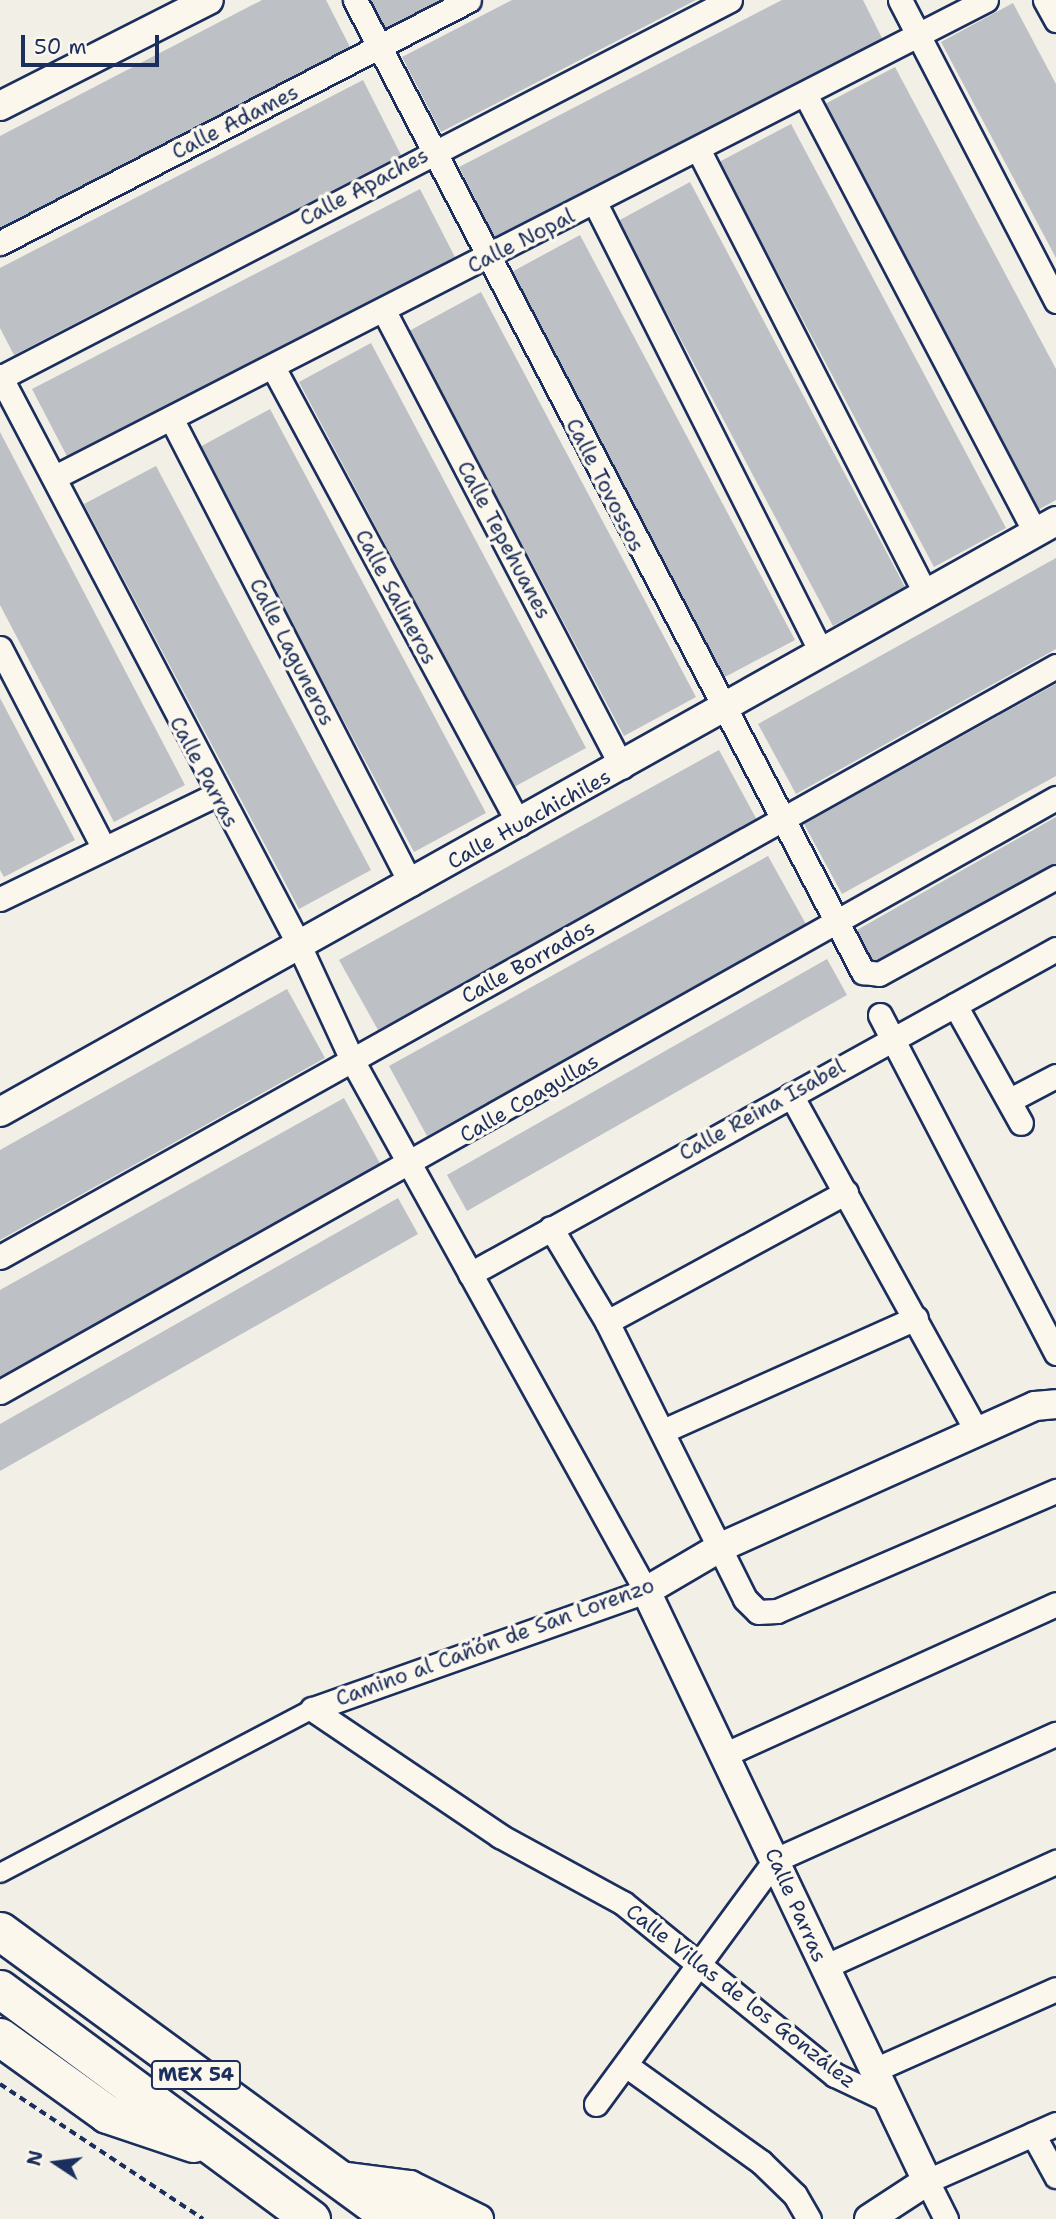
<!DOCTYPE html>
<meta charset="utf-8">
<style>
body{margin:0}
#map{position:relative;width:1056px;height:2219px;overflow:hidden;background:#f2efe6;font-family:"Shantell Sans",sans-serif}
div>[style]{position:absolute}
[style*='--x']{left:calc(var(--x)*1px);top:calc(var(--y)*1px);width:calc(var(--w)*1px);rotate:calc(var(--a)*1deg)}
.building>*{inset:0;background:#bdc0c4}
.path>*{height:3.5px;margin-top:-1.75px;transform-origin:0;background:repeating-linear-gradient(90deg,#1b2f5e 0 7px,transparent 0 12px)}
.roads{filter:drop-shadow(2px 0 #1b2f5e) drop-shadow(-2px 0 #1b2f5e) drop-shadow(0 2px #1b2f5e) drop-shadow(0 -2px #1b2f5e)}
.pedestrian>*{height:18px;margin:-9px;padding:0 9px;transform-origin:9px;border-radius:9px;background:#fbf7ec}
.minor>*{height:23px;margin:-11.5px;padding:0 11.5px;transform-origin:11.5px;border-radius:11.5px;background:#fbf7ec}
.tertiary>*{height:28px;margin:-14px;padding:0 14px;transform-origin:14px;border-radius:14px;background:#fbf7ec}
.trunk>*{height:37px;margin:-18.5px;padding:0 18.5px;transform-origin:18.5px;border-radius:18.5px;background:#fbf7ec}
span{translate:-50% -50%;white-space:nowrap;text-align:center;line-height:1.15;-webkit-text-stroke:7px #fbf7ec;paint-order:stroke}
.shield-label span{padding:2px 5px;background:#fbf7ec;border:2px solid;border-radius:5px;-webkit-text-stroke-width:0}
.shield-label{font-size:19px;color:#1b2f5e;font-weight:700}
.street-label{font-size:21px;color:#1b2f5e}
.north{position:absolute;left:21px;top:2128px;width:70px;height:70px;-webkit-text-stroke:5px #fbf7ec;paint-order:stroke;rotate:283deg;font-size:19px;font-weight:700;line-height:28px;text-align:center;color:#1b2f5e}
.north::after{content:'';display:block;margin:auto;width:24px;height:32px;background:#1b2f5e;clip-path:polygon(50% 0,100% 100%,50% 72%,0 100%)}
.scale{position:absolute;left:21px;top:35px;width:138px;height:32px;box-sizing:border-box;border:4px solid #1b2f5e;border-top:0;padding-left:9px;font-size:21px;line-height:24px;white-space:nowrap;color:#1b2f5e;-webkit-text-stroke:5px #fbf7ec;paint-order:stroke}
</style>
<div id="map">
<div class="building">
<div style="clip-path:polygon(262px 0,326px 0,351px 49px,0 231px,0 136px)"></div>
<div style="clip-path:polygon(370px 0,442px 0,385px 30px)"></div>
<div style="clip-path:polygon(512px 0,696px 0,441px 132px,402px 57px)"></div>
<div style="clip-path:polygon(782px 0,863px 0,884px 42px,497px 242px,459px 167px)"></div>
<div style="clip-path:polygon(1013px 3px,1056px 84px,1056px 258px,941px 42px)"></div>
<div style="clip-path:polygon(895px 67px,1056px 369px,1056px 500px,1038px 510px,823px 105px)"></div>
<div style="clip-path:polygon(363px 80px,401px 155px,14px 355px,0 328px,0 268px)"></div>
<div style="clip-path:polygon(791px 124px,1006px 528px,934px 567px,719px 162px)"></div>
<div style="clip-path:polygon(690px 182px,905px 587px,833px 626px,618px 221px)"></div>
<div style="clip-path:polygon(420px 189px,458px 263px,71px 464px,32px 389px)"></div>
<div style="clip-path:polygon(580px 235px,795px 640px,723px 678px,508px 274px)"></div>
<div style="clip-path:polygon(481px 292px,696px 697px,624px 736px,409px 331px)"></div>
<div style="clip-path:polygon(371px 343px,586px 748px,514px 787px,299px 382px)"></div>
<div style="clip-path:polygon(270px 409px,486px 813px,414px 852px,198px 448px)"></div>
<div style="clip-path:polygon(0 432px,185px 785px,114px 822px,0 605px)"></div>
<div style="clip-path:polygon(156px 466px,371px 870px,299px 909px,84px 504px)"></div>
<div style="clip-path:polygon(1056px 558px,1056px 649px,796px 794px,758px 724px)"></div>
<div style="clip-path:polygon(1056px 684px,1056px 776px,842px 894px,804px 824px)"></div>
<div style="clip-path:polygon(0 698px,75px 840px,4px 877px,0 870px)"></div>
<div style="clip-path:polygon(719px 750px,757px 820px,378px 1030px,339px 960px)"></div>
<div style="clip-path:polygon(1056px 817px,1056px 865px,871px 970px,850px 934px)"></div>
<div style="clip-path:polygon(768px 856px,807px 926px,427px 1136px,389px 1066px)"></div>
<div style="clip-path:polygon(827px 959px,847px 995px,467px 1211px,447px 1175px)"></div>
<div style="clip-path:polygon(287px 989px,325px 1058px,0 1240px,0 1150px)"></div>
<div style="clip-path:polygon(344px 1098px,382px 1167px,0 1381px,0 1290px)"></div>
<div style="clip-path:polygon(398px 1198px,418px 1234px,0 1471px,0 1424px)"></div>
</div>
<div class="path">
<div style="--x:0;--y:2084;--w:244;--a:33.6"></div>
</div>
<div class="roads">
<div class="pedestrian">
<div style="--x:0;--y:1873;--w:352;--a:-27.7"></div>
</div>
<div class="minor">
<div style="--x:355;--y:0;--w:1097;--a:62.41"></div>
<div style="--x:863;--y:972;--w:16;--a:7"></div>
<div style="--x:879;--y:974;--w:202;--a:-28.7"></div>
<div style="--x:900;--y:0;--w:339;--a:62.6"></div>
<div style="--x:1045;--y:0;--w:23;--a:61"></div>
<div style="--x:805;--y:94;--w:496;--a:62.3"></div>
<div style="--x:699;--y:151;--w:496;--a:62.9"></div>
<div style="--x:595;--y:203;--w:503;--a:63.28"></div>
<div style="--x:0;--y:243;--w:528;--a:-27.39"></div>
<div style="--x:385;--y:313;--w:512;--a:62.43"></div>
<div style="--x:274;--y:369;--w:517;--a:61.7"></div>
<div style="--x:0;--y:376;--w:641;--a:62.27"></div>
<div style="--x:298;--y:943;--w:129;--a:65.2"></div>
<div style="--x:352;--y:1060;--w:607;--a:61.03"></div>
<div style="--x:646;--y:1591;--w:354;--a:160.5"></div>
<div style="--x:0;--y:378;--w:822;--a:-27.38"></div>
<div style="--x:172;--y:420;--w:522;--a:62.75"></div>
<div style="--x:55;--y:477;--w:1046;--a:-27.13"></div>
<div style="--x:0;--y:648;--w:222;--a:62.6"></div>
<div style="--x:0;--y:899;--w:239;--a:-25.8"></div>
<div style="--x:955;--y:1005;--w:135;--a:60.8"></div>
<div style="--x:880;--y:1015;--w:381;--a:62.5"></div>
<div style="--x:791;--y:1095;--w:385;--a:61.1"></div>
<div style="--x:1010;--y:1100;--w:52;--a:-27.6"></div>
<div style="--x:551;--y:1228;--w:109;--a:59.2"></div>
<div style="--x:607;--y:1322;--w:309;--a:63.5"></div>
<div style="--x:745;--y:1599;--w:18;--a:45"></div>
<div style="--x:758;--y:1612;--w:19;--a:-3"></div>
<div style="--x:777;--y:1611;--w:304;--a:-23.3"></div>
<div style="--x:0;--y:1257;--w:1210;--a:-29.23"></div>
<div style="--x:470;--y:1274;--w:670;--a:-29.01"></div>
<div style="--x:607;--y:1322;--w:272;--a:-28.5"></div>
<div style="--x:0;--y:1392;--w:1212;--a:-29.36"></div>
<div style="--x:663;--y:1431;--w:277;--a:-24.1"></div>
<div style="--x:312;--y:1709;--w:227;--a:34"></div>
<div style="--x:500;--y:1836;--w:140;--a:28.6"></div>
<div style="--x:623;--y:1903;--w:273;--a:39.1"></div>
<div style="--x:835;--y:2075;--w:59;--a:25.3"></div>
<div style="--x:728;--y:1753;--w:360;--a:-24.4"></div>
<div style="--x:824;--y:1967;--w:255;--a:-24.4"></div>
<div style="--x:627;--y:2066;--w:165;--a:35.6"></div>
<div style="--x:761;--y:2162;--w:47;--a:44.1"></div>
<div style="--x:795;--y:2195;--w:28;--a:60"></div>
<div style="--x:872;--y:2071;--w:201;--a:-24"></div>
<div style="--x:596;--y:2104;--w:303;--a:-53.7"></div>
<div style="--x:775;--y:1860;--w:308;--a:-24.2"></div>
<div style="--x:1033;--y:2134;--w:48;--a:61.3"></div>
<div style="--x:946;--y:2219;--w:42;--a:-116.6"></div>
<div style="--x:927;--y:2181;--w:141;--a:-23.8"></div>
</div>
<div class="tertiary">
<div style="--x:0;--y:106;--w:234;--a:-26.9"></div>
<div style="--x:0;--y:1112;--w:1210;--a:-29.23"></div>
<div style="--x:331;--y:2175;--w:80;--a:7.2"></div>
<div style="--x:410;--y:2185;--w:77;--a:26.2"></div>
<div style="--x:869;--y:2219;--w:69;--a:-33.2"></div>
<div style="--x:927;--y:2181;--w:653;--a:-115.47"></div>
<div style="--x:646;--y:1591;--w:87;--a:-30.4"></div>
<div style="--x:721;--y:1547;--w:344;--a:-24.2"></div>
<div style="--x:1035;--y:1406;--w:21;--a:-5"></div>
</div>
<div class="trunk">
<div style="--x:0;--y:1931;--w:487;--a:36.2"></div>
<div style="--x:0;--y:1989;--w:387;--a:36.5"></div>
<div style="--x:0;--y:2037;--w:132;--a:35.7"></div>
<div style="--x:107;--y:2114;--w:91;--a:18.6"></div>
<div style="--x:368;--y:2194;--w:72;--a:20.2"></div>
</div>
</div>
<div class="shield-label">
<span style="left:196px;top:2075px">MEX 54</span>
</div>
<div class="street-label">
<span style="left:235px;top:122px;rotate:-27deg">Calle Adames</span>
<span style="left:364px;top:187px;rotate:-28deg">Calle Apaches</span>
<span style="left:521px;top:241px;rotate:-27deg">Calle Nopal</span>
<span style="left:605px;top:485px;rotate:63deg">Calle Tovossos</span>
<span style="left:504px;top:540px;rotate:62deg">Calle Tepehuanes</span>
<span style="left:396px;top:597px;rotate:62deg">Calle Salineros</span>
<span style="left:292px;top:652px;rotate:63deg">Calle Laguneros</span>
<span style="left:204px;top:772px;rotate:62deg">Calle Parras</span>
<span style="left:529px;top:819px;rotate:-29deg">Calle Huachichiles</span>
<span style="left:528px;top:962px;rotate:-29deg">Calle Borrados</span>
<span style="left:529px;top:1098px;rotate:-30deg">Calle Coagullas</span>
<span style="left:762px;top:1110px;rotate:-29deg">Calle Reina Isabel</span>
<span style="left:495px;top:1642px;rotate:-20deg">Camino al Cañón de San Lorenzo</span>
<span style="left:796px;top:1905px;rotate:66deg">Calle Parras</span>
<span style="left:741px;top:1996px;rotate:38deg">Calle Villas de los González</span>
</div>
<div class="north">N</div>
<div class="scale">50 m</div>
</div>
